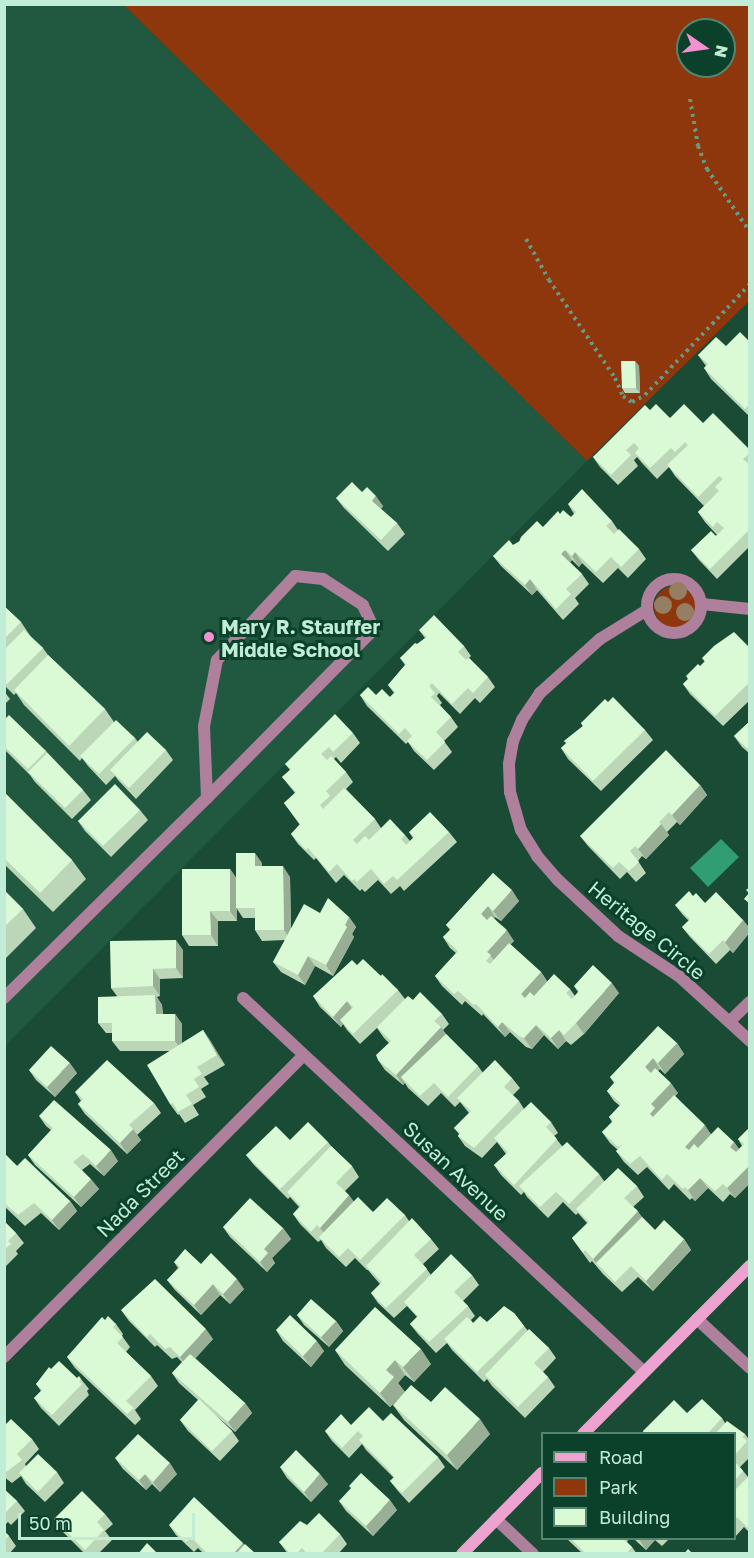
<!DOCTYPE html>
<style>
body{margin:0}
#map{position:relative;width:754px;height:1558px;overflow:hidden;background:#194b35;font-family:"Golos Text",sans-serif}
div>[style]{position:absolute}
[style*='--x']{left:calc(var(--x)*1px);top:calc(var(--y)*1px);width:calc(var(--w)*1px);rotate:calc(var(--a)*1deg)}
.built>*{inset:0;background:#215840}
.green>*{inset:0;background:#8e370d}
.round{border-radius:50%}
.water>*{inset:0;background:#309e72}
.path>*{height:4px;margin-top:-2px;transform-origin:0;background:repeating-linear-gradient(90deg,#699881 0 3px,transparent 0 7.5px)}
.lane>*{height:12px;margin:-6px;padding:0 6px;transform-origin:6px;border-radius:6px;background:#ae809c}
.street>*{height:12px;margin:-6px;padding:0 6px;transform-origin:6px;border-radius:6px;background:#ae809c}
.street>.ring{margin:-6px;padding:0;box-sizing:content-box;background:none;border:12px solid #ae809c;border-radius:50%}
.secondary>*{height:12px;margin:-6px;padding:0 6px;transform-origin:6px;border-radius:6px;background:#eca3d0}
.trees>*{width:18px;height:18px;margin:-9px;border-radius:50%;background:#957e62}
.wall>*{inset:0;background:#bbd7b7}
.shaded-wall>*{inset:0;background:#98af95}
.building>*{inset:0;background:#d9fad5}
.dots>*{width:16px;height:16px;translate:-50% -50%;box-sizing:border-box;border:3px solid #0b402b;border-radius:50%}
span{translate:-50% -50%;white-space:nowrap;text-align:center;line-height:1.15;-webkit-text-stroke:6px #0b402b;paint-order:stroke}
.poi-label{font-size:20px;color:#c1ecd5;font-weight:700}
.left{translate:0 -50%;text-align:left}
.street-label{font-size:20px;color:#c1ecd5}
.frame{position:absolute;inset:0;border:6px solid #c1ecd5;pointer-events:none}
.legend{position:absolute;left:541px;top:1432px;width:195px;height:108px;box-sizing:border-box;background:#0b402b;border:2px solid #54856f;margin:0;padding:8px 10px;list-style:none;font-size:18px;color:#c1ecd5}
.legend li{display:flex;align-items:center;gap:12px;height:30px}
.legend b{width:30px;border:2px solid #54856f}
.north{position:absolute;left:676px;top:18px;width:60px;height:60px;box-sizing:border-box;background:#0b402b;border:2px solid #54856f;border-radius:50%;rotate:103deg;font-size:16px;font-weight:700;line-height:24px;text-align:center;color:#c1ecd5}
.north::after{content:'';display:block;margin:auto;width:21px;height:27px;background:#f590d1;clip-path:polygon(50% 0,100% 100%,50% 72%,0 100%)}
.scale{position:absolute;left:18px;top:1513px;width:177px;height:27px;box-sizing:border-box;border:3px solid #c1ecd5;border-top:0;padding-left:8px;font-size:18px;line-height:21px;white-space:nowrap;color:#c1ecd5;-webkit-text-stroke:4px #0b402b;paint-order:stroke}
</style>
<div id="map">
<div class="built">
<div style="clip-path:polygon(5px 5px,124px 5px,587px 461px,5px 1046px)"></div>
</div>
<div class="green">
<div style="clip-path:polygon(evenodd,124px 5px,749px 5px,749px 301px,587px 461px,124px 5px,688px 30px,724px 30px,724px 66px,688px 66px,688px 30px)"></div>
<div class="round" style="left:654px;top:586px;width:42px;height:42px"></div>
</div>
<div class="water">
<div style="clip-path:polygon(721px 839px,739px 857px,708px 887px,690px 868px)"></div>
</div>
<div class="path">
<div style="--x:690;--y:99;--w:48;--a:80.3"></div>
<div style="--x:698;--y:146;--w:25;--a:69"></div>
<div style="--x:707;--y:169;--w:76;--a:55.7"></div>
<div style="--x:526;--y:239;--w:47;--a:60.7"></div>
<div style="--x:549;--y:280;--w:118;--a:56"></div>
<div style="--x:615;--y:378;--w:20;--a:66"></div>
<div style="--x:623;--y:396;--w:11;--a:34"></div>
<div style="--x:632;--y:402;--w:15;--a:-28"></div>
<div style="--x:645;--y:395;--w:153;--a:-46.6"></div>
</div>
<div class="lane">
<div style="--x:4;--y:998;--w:285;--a:-44.6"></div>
<div style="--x:207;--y:798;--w:238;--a:-45.3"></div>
<div style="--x:374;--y:629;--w:26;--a:-115"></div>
<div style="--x:363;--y:605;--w:48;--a:-147"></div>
<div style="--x:323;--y:579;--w:28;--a:-174"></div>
<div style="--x:295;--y:576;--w:115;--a:132.9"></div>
<div style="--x:217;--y:660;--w:67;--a:101.1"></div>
<div style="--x:204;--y:726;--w:72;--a:87.6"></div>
</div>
<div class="street">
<div class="ring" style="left:647px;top:579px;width:42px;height:42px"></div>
<div style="--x:702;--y:604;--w:48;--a:5.9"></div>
<div style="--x:647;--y:610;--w:55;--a:148.3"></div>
<div style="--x:600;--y:639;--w:81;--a:138"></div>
<div style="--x:540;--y:693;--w:32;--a:124"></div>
<div style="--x:522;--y:720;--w:23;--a:113"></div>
<div style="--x:513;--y:741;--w:23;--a:100"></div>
<div style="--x:509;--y:764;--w:28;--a:88"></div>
<div style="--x:510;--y:792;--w:40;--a:74"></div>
<div style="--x:521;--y:830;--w:31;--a:58"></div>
<div style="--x:537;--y:856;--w:32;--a:49"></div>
<div style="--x:558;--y:880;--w:82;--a:43"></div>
<div style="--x:618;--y:936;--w:74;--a:33.5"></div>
<div style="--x:680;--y:977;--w:95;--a:42.4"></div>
<div style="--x:243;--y:998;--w:548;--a:43"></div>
<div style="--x:730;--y:1021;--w:28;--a:-44"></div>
<div style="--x:697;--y:1319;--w:72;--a:42.8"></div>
<div style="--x:4;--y:1357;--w:424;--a:-45.2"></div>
<div style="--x:496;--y:1519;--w:51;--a:43.4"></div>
</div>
<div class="secondary">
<div style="--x:583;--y:1434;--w:237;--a:-45.2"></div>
<div style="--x:462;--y:1554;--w:114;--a:-45.4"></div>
</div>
<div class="trees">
<div style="left:678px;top:591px"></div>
<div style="left:663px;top:605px"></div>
<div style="left:685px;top:612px"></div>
</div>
<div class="wall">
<div style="clip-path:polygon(750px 342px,750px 417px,711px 379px,704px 368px,706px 366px,698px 355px)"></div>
<div style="clip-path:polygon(635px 361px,639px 366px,640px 393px,625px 393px,622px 388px)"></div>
<div style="clip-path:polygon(650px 410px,670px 418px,703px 423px,750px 450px,750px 546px,717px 579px,699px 560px,691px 550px,717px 535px,705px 522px,698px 512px,704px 506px,675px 476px,669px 467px,657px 479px,642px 463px,637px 457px,634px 460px,638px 466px,618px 485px,600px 467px,593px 457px)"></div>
<div style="clip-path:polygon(362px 492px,383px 506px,381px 509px,397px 523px,405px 534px,388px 551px,344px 508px,336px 498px)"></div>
<div style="clip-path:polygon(568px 504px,612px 521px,618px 530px,639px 549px,646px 559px,628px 578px,618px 568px,603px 583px,582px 563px,579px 567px,572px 560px,570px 562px,582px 574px,589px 584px,575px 598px,579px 604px,563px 620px,537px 590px,532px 595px,501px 566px,493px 556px,513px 545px,543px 527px,560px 514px,571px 517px,574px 514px)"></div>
<div style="clip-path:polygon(4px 606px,21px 622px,31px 637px,43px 648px,48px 655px,105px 709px,114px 722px,135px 738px,138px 742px,166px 750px,173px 760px,136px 799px,118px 780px,115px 776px,106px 785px,88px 766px,82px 758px,80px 761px,24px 705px,16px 693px,14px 695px,4px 685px)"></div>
<div style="clip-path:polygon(419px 630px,464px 646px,471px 656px,469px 658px,488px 677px,495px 687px,480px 703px,475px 698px,460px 714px,439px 693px,437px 696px,442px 703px,440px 705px,451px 717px,458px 727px,444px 741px,452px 752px,434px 770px,414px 751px,408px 742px,406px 744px,367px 706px,360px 695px,376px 695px,390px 697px,394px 693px,388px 685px,405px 665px,400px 658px,425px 638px)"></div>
<div style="clip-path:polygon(750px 648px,750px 700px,723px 726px,690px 694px,683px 684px,705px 662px,702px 658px)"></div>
<div style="clip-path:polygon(4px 691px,10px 699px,4px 705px)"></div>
<div style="clip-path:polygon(608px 702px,645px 730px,653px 740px,601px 791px,568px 759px,561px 748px,566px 743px,564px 741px,583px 726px,581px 723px)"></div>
<div style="clip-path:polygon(4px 720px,46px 751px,83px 790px,91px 800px,72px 819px,35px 782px,30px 775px,4px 749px)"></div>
<div style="clip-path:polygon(750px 721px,750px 754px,742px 747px,734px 736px)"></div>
<div style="clip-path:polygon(353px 733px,360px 743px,341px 763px,336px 757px,334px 759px,346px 772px,353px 782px,346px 789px,375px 819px,381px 828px,405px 835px,410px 841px,413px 838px,409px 832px,449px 832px,457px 842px,404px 891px,400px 886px,391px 894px,378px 880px,365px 892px,362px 889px,360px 891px,344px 875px,336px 883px,316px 858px,314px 860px,298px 844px,291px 834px,300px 825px,284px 803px,295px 793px,282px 777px,290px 770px,285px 764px)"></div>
<div style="clip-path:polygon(700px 785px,707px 795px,680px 825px,677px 822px,667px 832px,669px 835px,646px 859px,642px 856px,638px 861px,646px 873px,636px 882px,627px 872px,620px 879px,588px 846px,580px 836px)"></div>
<div style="clip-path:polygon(4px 792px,72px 860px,86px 879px,53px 912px,4px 864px)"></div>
<div style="clip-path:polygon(140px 810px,148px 820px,111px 857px,85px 831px,78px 821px)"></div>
<div style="clip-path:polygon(262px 863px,262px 866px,290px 877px,291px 929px,320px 913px,349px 917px,356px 927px,352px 934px,354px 937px,333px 976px,315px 966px,305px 985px,281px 972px,273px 962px,285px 940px,262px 941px,255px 930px,255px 918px,243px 918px,237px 909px,237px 921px,218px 921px,218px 946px,189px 946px,182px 935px,230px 869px,236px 878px)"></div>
<div style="clip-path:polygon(493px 873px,519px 901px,501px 921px,495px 917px,494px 918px,514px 941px,510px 944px,541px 972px,547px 981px,570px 989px,575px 996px,578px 992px,574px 986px,619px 993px,584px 1034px,571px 1045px,566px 1041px,558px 1049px,544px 1035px,532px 1049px,526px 1047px,510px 1032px,505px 1037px,483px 1014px,482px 1016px,465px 1001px,462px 1005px,442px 986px,435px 976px,456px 953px,450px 948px,443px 937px,450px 930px,446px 925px)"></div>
<div style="clip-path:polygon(4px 890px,23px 909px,36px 928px,4px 960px)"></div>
<div style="clip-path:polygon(693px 896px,705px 903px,743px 920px,750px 929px,750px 932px,733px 953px,730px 950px,716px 964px,690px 937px,682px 927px,689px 921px,683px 915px,675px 905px)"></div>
<div style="clip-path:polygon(183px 950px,183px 978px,160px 979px,160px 996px,157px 997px,162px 1005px,163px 1014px,175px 1014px,182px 1024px,182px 1043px,203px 1030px,225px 1065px,204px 1077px,209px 1084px,201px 1089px,206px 1097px,193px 1105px,199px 1115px,185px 1123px,179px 1114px,178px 1115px,170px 1104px,169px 1051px,120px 1051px,112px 1041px,112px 1033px,106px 1033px,98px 1023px,117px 996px,111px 988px)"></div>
<div style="clip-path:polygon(357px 965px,381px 976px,398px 990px,405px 999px,413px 1000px,442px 1014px,449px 1024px,443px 1030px,446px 1034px,478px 1066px,483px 1073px,512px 1078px,520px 1088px,513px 1095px,519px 1101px,524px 1109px,551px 1122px,558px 1133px,554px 1136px,562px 1146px,599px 1174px,604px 1181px,637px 1186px,644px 1197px,633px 1207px,642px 1217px,655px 1230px,684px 1239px,691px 1250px,653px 1291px,638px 1277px,622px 1292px,603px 1274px,592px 1261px,590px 1263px,572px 1238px,587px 1223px,578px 1213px,576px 1215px,563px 1202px,548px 1218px,527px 1197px,524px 1192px,521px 1195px,501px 1175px,494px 1165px,506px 1154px,497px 1142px,482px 1158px,465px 1146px,458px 1136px,459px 1134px,454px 1128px,469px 1113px,460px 1102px,455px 1107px,441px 1093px,428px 1106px,408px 1088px,405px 1083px,403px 1085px,385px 1070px,378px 1060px,389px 1043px,384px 1038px,377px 1028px,360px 1044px,347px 1030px,343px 1024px,341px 1027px,320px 1007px,313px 996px)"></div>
<div style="clip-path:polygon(677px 1043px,684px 1054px,665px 1074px,660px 1069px,658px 1071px,678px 1093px,675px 1096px,711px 1134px,734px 1142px,739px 1149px,742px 1146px,738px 1139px,750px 1127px,750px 1183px,735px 1198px,730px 1194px,723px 1202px,708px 1188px,695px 1201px,692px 1198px,690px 1200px,674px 1184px,669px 1190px,647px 1167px,638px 1175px,624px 1162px,616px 1151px,618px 1150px,610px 1143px,602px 1132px,612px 1122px,609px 1117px,620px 1106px,614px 1101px,607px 1091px,614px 1083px,610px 1077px)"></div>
<div style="clip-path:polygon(29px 1070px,77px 1073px,55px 1097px,36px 1080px)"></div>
<div style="clip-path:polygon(75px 1092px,154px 1103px,161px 1113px,137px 1135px,141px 1140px,127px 1154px,85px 1114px,78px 1104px,81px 1101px)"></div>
<div style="clip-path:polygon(39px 1116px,118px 1161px,104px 1176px,90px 1164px,82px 1170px,99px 1189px,81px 1207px,35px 1165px,28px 1155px,51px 1130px,46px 1126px)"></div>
<div style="clip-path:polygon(290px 1140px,328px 1142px,331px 1146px,352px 1166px,359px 1177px,345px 1191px,354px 1202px,373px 1212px,405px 1215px,409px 1221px,431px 1239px,439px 1249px,423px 1264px,431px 1275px,472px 1275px,479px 1285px,463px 1301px,468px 1306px,475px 1316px,471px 1320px,473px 1323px,487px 1322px,514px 1313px,528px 1331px,549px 1348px,556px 1358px,543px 1372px,548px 1377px,555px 1387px,525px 1418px,492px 1386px,487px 1379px,484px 1382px,452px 1350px,447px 1343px,436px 1353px,418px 1334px,410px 1324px,417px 1317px,407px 1306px,394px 1318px,378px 1303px,371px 1293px,380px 1284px,373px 1276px,368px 1270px,367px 1270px,355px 1258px,346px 1267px,326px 1248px,321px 1240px,318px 1242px,300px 1224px,293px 1214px,299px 1207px,290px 1197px,288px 1199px,254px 1165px,246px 1155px)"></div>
<div style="clip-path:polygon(4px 1153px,17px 1166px,70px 1201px,77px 1211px,59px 1230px,41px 1213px,25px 1226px,4px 1206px)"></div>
<div style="clip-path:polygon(4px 1221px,16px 1233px,24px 1243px,16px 1251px,18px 1254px,4px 1268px)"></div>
<div style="clip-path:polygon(223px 1227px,283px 1228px,291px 1239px,272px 1258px,275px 1263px,267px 1272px,230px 1237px)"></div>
<div style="clip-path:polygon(174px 1262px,201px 1264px,244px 1289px,230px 1304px,220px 1295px,201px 1315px,175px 1290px,167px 1280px,178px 1268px)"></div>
<div style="clip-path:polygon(121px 1310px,213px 1339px,195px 1358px,245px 1403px,252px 1413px,235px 1432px,213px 1413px,232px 1431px,239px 1441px,220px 1461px,188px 1431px,180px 1420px,198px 1400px,179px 1383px,172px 1373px,182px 1362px,177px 1357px,172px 1359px,157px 1345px,155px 1347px,129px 1321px)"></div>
<div style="clip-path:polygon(297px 1315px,336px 1321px,343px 1331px,329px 1347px,304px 1325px)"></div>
<div style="clip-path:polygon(105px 1320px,116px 1324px,123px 1334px,122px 1336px,130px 1347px,126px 1352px,151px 1376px,158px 1386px,135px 1410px,141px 1419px,135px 1425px,75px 1368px,67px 1357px)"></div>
<div style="clip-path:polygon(276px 1330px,324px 1351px,311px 1367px,283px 1341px)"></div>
<div style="clip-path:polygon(335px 1350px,431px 1364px,414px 1382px,405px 1375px,398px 1383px,405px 1392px,390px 1407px,345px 1365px)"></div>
<div style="clip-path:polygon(51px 1369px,77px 1378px,81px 1379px,89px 1389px,87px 1391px,89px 1395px,59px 1426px,41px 1408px,34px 1398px,41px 1391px,36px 1384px)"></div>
<div style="clip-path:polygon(431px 1402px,490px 1434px,457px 1470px,404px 1420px,393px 1405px)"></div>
<div style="clip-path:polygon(687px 1413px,722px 1418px,725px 1423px,745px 1434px,750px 1441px,750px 1457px,740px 1467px,748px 1477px,750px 1475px,750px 1533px,744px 1527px,735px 1537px,735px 1434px,645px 1434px,643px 1431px)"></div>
<div style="clip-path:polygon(383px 1421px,438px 1457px,445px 1467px,409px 1503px,398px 1491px,390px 1481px,394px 1478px,366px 1450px,362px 1444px,349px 1458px,332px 1441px,325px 1431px,351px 1425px)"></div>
<div style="clip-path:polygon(4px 1426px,32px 1439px,39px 1449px,25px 1464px,26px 1466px,57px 1472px,64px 1483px,45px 1502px,26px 1484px,21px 1476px,12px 1483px,4px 1477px)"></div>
<div style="clip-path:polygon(115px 1458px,177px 1474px,160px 1492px,152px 1484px,146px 1490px,123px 1469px)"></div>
<div style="clip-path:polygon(280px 1467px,328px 1484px,311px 1502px,287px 1478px)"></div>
<div style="clip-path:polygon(4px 1489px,17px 1501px,25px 1511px,11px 1525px,8px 1522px,4px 1526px)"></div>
<div style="clip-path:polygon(339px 1501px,397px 1510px,373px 1536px,346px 1511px)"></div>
<div style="clip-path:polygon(105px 1514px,113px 1524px,105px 1531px,112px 1540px,98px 1554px,85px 1554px,61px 1530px,54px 1519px)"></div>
<div style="clip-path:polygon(169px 1525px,244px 1545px,256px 1554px,204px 1554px,198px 1548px,194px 1552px,176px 1535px)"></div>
<div style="clip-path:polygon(307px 1525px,340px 1534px,347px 1544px,338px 1554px,288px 1554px,279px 1542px)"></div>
<div style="clip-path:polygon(4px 1531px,9px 1536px,16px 1546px,9px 1554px,4px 1554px)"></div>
<div style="clip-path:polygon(567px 1539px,627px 1539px,628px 1540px,627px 1542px,632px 1547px,637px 1554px,583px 1554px)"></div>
<div style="clip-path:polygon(634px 1539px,669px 1539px,662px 1546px,655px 1540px,646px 1550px)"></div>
</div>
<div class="shaded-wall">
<div style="clip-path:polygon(635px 361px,639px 366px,640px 393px,636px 388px)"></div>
<div style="clip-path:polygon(376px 496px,383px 506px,379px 511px,372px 501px)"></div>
<div style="clip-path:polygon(565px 550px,572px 560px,569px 564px,561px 554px)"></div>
<div style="clip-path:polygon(575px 552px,582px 563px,579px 567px,572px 556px)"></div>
<div style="clip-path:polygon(530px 579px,537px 590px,532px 595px,525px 585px)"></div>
<div style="clip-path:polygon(700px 785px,707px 795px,680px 825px,672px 815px)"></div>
<div style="clip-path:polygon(661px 824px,669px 835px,646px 859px,638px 849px)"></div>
<div style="clip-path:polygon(255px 853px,262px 863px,262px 877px,255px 866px)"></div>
<div style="clip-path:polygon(283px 866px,290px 877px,291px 940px,284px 930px)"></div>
<div style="clip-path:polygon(230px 869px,237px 879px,237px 921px,230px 911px)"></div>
<div style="clip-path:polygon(512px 890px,519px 901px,501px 921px,493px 911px)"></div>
<div style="clip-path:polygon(488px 906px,495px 917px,488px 925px,481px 914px)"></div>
<div style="clip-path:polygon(210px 911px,218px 921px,218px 946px,211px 935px)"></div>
<div style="clip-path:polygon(349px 917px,356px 927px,352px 934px,354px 937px,333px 976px,326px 965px)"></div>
<div style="clip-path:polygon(743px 920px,750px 929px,750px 932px,733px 953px,725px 942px)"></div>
<div style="clip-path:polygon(507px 930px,514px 941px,495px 961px,487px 952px)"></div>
<div style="clip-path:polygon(176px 940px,183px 950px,183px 978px,176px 968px)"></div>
<div style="clip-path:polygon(308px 956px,315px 966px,305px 985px,298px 975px)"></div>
<div style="clip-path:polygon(153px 969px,160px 979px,160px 996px,153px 986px)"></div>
<div style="clip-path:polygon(541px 972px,548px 983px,528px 1004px,521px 994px)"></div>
<div style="clip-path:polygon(612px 983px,619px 993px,584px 1034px,576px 1023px)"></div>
<div style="clip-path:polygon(155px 995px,162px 1005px,163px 1024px,156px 1014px)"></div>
<div style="clip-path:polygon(347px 1001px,354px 1012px,340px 1020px,343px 1024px,341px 1027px,333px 1017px)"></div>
<div style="clip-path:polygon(175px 1014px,182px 1024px,182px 1051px,175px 1041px)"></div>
<div style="clip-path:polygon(502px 1022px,510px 1032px,505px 1037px,498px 1027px)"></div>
<div style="clip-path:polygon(536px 1025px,544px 1035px,532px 1049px,524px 1038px)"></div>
<div style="clip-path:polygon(441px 1027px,448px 1038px,401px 1077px,405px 1083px,403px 1085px,396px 1075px)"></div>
<div style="clip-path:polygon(203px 1030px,210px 1040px,225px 1065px,217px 1055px)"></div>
<div style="clip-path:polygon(559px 1030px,566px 1041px,558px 1049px,551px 1038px)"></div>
<div style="clip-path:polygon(677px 1043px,684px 1054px,665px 1074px,658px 1063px)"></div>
<div style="clip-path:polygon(653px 1058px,660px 1069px,652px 1077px,645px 1067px)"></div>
<div style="clip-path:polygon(70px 1063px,77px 1073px,55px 1097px,47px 1087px)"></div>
<div style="clip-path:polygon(671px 1083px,678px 1093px,659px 1113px,657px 1124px,650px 1114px,651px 1104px)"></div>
<div style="clip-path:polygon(705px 1125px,712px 1136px,693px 1157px,685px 1147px)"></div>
<div style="clip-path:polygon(133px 1129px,141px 1140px,127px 1154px,120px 1143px)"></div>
<div style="clip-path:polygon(734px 1142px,741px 1152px,737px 1157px,730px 1147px)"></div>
<div style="clip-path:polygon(111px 1150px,118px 1161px,104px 1176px,96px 1166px)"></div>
<div style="clip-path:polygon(750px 1165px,750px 1183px,735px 1198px,727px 1188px)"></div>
<div style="clip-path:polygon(700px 1178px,708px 1188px,695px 1201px,688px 1190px)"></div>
<div style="clip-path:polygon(91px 1179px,99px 1189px,81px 1207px,74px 1197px)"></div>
<div style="clip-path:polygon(349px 1195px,357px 1206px,328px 1238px,320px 1228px)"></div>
<div style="clip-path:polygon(70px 1201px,77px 1211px,59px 1230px,52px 1220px)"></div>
<div style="clip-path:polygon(638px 1211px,645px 1222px,597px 1264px,593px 1259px)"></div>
<div style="clip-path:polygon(283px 1228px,291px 1239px,272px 1258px,275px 1263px,267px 1272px,260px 1262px,264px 1249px)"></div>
<div style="clip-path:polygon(684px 1239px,691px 1250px,653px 1291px,646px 1281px)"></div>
<div style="clip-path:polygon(237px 1279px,244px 1289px,230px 1304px,223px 1294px)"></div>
<div style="clip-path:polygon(213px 1284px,220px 1295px,201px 1315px,194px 1305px)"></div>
<div style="clip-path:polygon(336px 1321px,343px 1331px,329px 1347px,321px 1337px)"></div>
<div style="clip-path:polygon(206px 1329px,213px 1339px,187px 1368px,180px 1357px)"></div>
<div style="clip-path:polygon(317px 1341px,324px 1351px,311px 1367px,303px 1356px)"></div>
<div style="clip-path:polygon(421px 1349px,431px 1364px,414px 1382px,403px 1367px)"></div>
<div style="clip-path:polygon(395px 1360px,405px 1375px,398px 1383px,405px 1392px,390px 1407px,380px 1393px,386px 1370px)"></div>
<div style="clip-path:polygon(245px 1403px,252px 1413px,235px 1432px,228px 1422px)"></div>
<div style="clip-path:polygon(480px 1419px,490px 1434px,457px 1470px,447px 1455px)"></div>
<div style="clip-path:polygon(170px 1463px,177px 1474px,160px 1492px,153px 1482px)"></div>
<div style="clip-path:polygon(145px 1474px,152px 1484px,146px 1490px,139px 1480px)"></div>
<div style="clip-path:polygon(320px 1474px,328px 1484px,311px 1502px,304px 1492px)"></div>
<div style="clip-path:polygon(390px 1500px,397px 1510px,373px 1536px,366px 1526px)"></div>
<div style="clip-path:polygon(639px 1539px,654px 1539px,655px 1540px,646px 1550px)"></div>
<div style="clip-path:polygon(243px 1543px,250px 1554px,233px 1554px)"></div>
</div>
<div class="building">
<div style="clip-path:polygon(740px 332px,750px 342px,750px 375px,748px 377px,750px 378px,750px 404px,745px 409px,704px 368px,708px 364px,698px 355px,716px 337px,726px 346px)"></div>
<div style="clip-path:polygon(621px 361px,635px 361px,636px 388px,622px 388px)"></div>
<div style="clip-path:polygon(656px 404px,670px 418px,684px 404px,703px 423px,713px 413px,750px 450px,750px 453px,743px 459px,750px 465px,750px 529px,710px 569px,691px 550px,711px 531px,716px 536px,724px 528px,717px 522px,713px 527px,698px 512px,719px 491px,715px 487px,723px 479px,719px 476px,698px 497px,667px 465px,688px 445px,685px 442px,675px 452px,671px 448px,650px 468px,635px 453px,639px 448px,634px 443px,626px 450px,631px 455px,611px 475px,593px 457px,645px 405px,650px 410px)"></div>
<div style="clip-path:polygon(352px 482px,362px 492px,367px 487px,376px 496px,372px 501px,397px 523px,381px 540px,336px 498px)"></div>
<div style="clip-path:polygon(582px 489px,612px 521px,606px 526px,614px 534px,619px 529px,639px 549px,621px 567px,611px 557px,596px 572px,575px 552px,572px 556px,565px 550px,561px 554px,582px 574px,566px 589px,571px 594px,556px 609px,530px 579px,525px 585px,493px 556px,509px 540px,513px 545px,519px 542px,521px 537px,537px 521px,543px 527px,558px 511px,560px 514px,563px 510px,571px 517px,576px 512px,568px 504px)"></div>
<div style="clip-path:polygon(4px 606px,21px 622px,4px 639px)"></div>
<div style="clip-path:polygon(434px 615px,464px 646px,458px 652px,466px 660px,469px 658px,488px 677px,473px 693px,468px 688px,452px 704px,432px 683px,429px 686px,435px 693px,431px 697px,451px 717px,436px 732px,445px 742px,427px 760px,407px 741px,412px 736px,405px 728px,399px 734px,360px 695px,368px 687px,376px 695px,382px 689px,390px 697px,395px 692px,388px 685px,406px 664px,400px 658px,415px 643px,417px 644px,427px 637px,419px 630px)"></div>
<div style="clip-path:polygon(24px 630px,43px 648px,7px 684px,4px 682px,4px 650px)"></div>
<div style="clip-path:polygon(734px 632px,750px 648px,750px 682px,715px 716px,683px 684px,688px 679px,686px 676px,698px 664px,700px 666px,705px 661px,702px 658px,714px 646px)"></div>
<div style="clip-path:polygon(48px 655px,105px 709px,69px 746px,14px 690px)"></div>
<div style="clip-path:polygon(613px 697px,645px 730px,593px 781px,561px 748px,567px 743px,564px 741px,583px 726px,581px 723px,605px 699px,608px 702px)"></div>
<div style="clip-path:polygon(335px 714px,353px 733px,333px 752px,329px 747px,321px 754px,327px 760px,331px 756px,346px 772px,326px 791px,330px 796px,320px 805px,323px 809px,344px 788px,375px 819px,353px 840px,357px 844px,365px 836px,369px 840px,390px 819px,405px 835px,401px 839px,406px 845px,414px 837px,409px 832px,430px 812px,449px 832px,397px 880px,393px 876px,384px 884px,371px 869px,357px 882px,354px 879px,352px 881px,337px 864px,329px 872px,308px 848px,306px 850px,291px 834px,300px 824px,284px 803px,296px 792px,282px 777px,291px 769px,285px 764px)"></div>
<div style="clip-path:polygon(9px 715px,46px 751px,28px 769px,4px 746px,4px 720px)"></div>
<div style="clip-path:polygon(116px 720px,135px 738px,99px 774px,80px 756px)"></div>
<div style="clip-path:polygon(750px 721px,750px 751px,734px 736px)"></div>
<div style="clip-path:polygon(147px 732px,166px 750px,129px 788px,110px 770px)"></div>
<div style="clip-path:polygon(666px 750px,700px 785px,672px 815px,669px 812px,659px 822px,661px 824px,638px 849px,635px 846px,630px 851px,639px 862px,629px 871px,619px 862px,613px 868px,580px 836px)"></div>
<div style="clip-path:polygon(47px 753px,83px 790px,65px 808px,28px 772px)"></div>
<div style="clip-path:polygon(115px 784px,140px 810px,103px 846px,78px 821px)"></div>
<div style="clip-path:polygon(4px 792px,72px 860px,40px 893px,4px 858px)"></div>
<div style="clip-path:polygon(236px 853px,255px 853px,255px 866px,283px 866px,284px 930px,255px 930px,255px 908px,236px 908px)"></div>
<div style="clip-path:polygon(182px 869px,230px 869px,230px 911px,210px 911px,211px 935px,182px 935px)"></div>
<div style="clip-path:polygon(493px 873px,512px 890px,493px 911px,488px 906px,481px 914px,487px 920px,491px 916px,507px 930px,487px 952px,491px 955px,486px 961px,490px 964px,509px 943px,541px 972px,521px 994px,525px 998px,530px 992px,534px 996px,554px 974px,570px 989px,566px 993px,572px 999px,579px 991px,574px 986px,593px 965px,612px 983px,576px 1023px,564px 1035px,559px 1030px,551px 1038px,536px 1025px,524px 1038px,519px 1036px,502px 1022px,498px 1027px,476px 1004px,474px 1005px,458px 991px,454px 994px,435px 976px,458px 951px,443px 937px,451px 929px,446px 925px)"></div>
<div style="clip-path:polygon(750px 887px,750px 904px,744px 899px,749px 893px,746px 890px)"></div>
<div style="clip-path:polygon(4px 890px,23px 909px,4px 927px)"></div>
<div style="clip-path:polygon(689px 891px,693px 896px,696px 893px,705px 903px,716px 892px,743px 920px,725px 942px,723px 940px,709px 954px,682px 927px,690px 919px,675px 905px)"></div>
<div style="clip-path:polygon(328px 898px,349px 917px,345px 925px,347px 927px,326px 965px,308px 956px,298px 975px,273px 962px,304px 904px,320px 913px)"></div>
<div style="clip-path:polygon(176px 940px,176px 968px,153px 969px,153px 986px,111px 988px,110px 941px)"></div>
<div style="clip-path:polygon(363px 959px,381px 976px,382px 974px,398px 990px,353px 1034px,340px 1020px,353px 1007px,347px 1001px,333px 1017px,313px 996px,352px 960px,357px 965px)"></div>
<div style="clip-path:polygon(420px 992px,442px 1014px,434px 1021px,441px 1027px,396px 1075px,378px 1060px,376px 1055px,391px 1041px,377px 1027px,408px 996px,413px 1000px)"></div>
<div style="clip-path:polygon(155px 995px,156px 1014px,175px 1014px,175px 1041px,112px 1041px,112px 1023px,98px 1023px,98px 997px)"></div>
<div style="clip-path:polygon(658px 1026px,677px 1043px,658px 1063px,653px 1058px,645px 1067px,651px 1073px,655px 1068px,671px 1083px,651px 1104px,655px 1108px,650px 1114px,653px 1117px,674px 1095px,705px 1125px,685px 1147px,689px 1150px,694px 1144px,698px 1148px,718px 1127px,734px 1142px,730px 1147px,736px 1152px,744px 1144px,738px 1139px,750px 1127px,750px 1165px,727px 1188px,723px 1184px,715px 1191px,700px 1178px,688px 1190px,685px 1187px,683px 1189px,667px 1174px,662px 1180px,640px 1156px,630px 1164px,616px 1151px,623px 1144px,618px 1147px,602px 1132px,613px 1121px,609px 1117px,621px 1104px,607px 1091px,615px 1082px,610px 1077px)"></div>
<div style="clip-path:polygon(203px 1030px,217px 1055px,197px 1067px,202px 1074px,194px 1079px,199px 1087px,186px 1095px,192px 1104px,178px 1112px,173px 1103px,170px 1104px,147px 1065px)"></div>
<div style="clip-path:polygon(446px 1034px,478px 1066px,448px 1097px,434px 1083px,420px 1096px,401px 1077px)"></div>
<div style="clip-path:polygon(51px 1046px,70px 1063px,47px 1087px,29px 1070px)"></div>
<div style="clip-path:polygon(107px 1060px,154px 1103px,129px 1125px,133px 1129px,120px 1143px,78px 1104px,83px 1099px,75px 1092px)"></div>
<div style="clip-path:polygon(495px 1060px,512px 1078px,504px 1087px,519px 1101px,474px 1148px,458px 1136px,460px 1133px,454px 1128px,471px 1111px,457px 1098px)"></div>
<div style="clip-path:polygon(54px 1100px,111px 1150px,96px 1166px,83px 1154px,73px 1162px,91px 1179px,74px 1197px,28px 1155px,53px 1128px,39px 1116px)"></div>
<div style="clip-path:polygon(531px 1102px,551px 1122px,546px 1127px,557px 1139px,514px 1185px,494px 1165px,508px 1152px,494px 1138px)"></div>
<div style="clip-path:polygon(308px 1122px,328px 1142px,280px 1189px,246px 1155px,276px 1126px,290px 1140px)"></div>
<div style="clip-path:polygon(567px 1142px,599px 1174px,569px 1204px,556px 1192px,540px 1207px,519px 1186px)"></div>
<div style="clip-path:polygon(331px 1146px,352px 1166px,336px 1183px,349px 1195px,320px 1228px,317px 1225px,311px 1232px,293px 1214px,301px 1206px,287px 1192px)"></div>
<div style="clip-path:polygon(4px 1153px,17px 1166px,25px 1158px,70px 1201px,52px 1220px,34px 1203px,18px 1215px,4px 1203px)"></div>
<div style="clip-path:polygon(618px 1168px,637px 1186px,624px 1198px,638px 1211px,593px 1259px,585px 1250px,583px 1253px,572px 1238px,589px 1222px,576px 1209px)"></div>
<div style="clip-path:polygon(358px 1197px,373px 1212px,387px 1198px,405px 1215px,360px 1260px,348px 1248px,339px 1257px,319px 1237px)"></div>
<div style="clip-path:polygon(250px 1198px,283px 1228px,264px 1249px,268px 1253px,260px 1262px,223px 1227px)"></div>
<div style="clip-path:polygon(642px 1217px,655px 1230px,664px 1220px,684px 1239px,646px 1281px,631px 1266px,615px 1282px,596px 1263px)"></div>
<div style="clip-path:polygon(412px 1218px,431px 1239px,414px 1255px,427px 1269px,386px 1308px,371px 1293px,382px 1282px,366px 1266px)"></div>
<div style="clip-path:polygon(4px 1221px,16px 1233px,8px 1241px,11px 1244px,4px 1250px)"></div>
<div style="clip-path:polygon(185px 1249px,201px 1264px,211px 1253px,237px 1279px,223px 1294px,213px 1284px,194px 1305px,167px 1280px,180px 1267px,174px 1262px)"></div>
<div style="clip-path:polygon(451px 1254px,472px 1275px,454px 1292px,468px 1306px,429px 1342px,410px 1324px,418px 1316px,404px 1302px)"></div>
<div style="clip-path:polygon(155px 1279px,206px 1329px,180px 1357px,170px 1347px,165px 1349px,150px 1334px,147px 1337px,121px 1310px)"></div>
<div style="clip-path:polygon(311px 1299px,336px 1321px,321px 1337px,297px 1315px)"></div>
<div style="clip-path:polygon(504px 1306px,514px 1313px,524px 1326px,477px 1372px,444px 1339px,467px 1317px,473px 1323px,480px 1316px,487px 1322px)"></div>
<div style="clip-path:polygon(375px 1307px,421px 1349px,403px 1367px,395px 1360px,386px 1370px,394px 1377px,380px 1393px,335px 1350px)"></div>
<div style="clip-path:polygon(290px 1315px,317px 1341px,303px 1356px,276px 1330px)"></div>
<div style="clip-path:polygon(108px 1316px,116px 1324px,113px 1327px,123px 1337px,117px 1343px,151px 1376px,126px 1401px,134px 1408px,127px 1414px,67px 1357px,102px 1317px,105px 1320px)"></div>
<div style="clip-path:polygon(529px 1329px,549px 1348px,534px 1363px,548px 1377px,518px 1407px,485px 1375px)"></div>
<div style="clip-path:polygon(190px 1354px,245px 1403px,228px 1422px,172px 1373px)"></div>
<div style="clip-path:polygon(59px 1361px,77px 1378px,79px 1376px,81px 1379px,79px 1381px,82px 1384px,52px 1415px,34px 1398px,42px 1390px,36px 1384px,49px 1367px,51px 1369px)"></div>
<div style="clip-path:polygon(411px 1385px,431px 1402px,445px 1387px,480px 1419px,447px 1455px,393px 1405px)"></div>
<div style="clip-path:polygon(199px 1399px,232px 1431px,212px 1451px,180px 1420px)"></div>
<div style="clip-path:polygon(702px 1399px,722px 1418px,707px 1434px,645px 1434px,643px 1431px,674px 1400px,687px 1413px)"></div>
<div style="clip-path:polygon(369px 1407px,383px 1421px,391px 1413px,438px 1457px,402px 1493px,390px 1481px,394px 1477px,387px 1468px,359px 1440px,363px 1436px,358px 1431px,342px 1448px,325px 1431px,341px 1414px,351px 1425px)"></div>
<div style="clip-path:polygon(11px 1419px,32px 1439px,17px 1454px,22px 1460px,5px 1473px,4px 1426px)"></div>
<div style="clip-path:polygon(727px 1421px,745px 1434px,742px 1437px,747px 1441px,735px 1455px,735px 1434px,715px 1434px)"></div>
<div style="clip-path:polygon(138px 1434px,170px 1463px,153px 1482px,145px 1474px,139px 1480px,115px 1458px)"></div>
<div style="clip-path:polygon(296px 1450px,320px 1474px,304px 1492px,280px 1467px)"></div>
<div style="clip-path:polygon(38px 1454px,57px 1472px,38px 1492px,19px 1473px)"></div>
<div style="clip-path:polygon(735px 1462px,743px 1471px,735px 1480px)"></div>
<div style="clip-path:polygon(361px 1473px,390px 1500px,366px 1526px,339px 1501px,351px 1488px,349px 1486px)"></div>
<div style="clip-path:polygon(750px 1475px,750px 1530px,737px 1517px,735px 1519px,735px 1490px)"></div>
<div style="clip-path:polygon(4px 1489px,17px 1501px,4px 1514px)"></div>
<div style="clip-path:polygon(82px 1491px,105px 1514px,97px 1522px,104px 1530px,85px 1550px,54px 1519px)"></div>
<div style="clip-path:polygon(194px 1497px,243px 1543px,233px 1554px,208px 1554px,191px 1537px,186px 1542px,169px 1525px)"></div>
<div style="clip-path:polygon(319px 1513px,340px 1534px,321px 1554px,307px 1554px,302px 1548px,296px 1554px,291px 1554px,279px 1542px,300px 1521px,307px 1525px)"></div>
<div style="clip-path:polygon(4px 1531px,9px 1536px,4px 1540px)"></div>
<div style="clip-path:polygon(571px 1539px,623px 1539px,632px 1547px,626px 1554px,586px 1554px)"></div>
<div style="clip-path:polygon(147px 1543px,158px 1554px,138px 1554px)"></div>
<div style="clip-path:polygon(245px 1544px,256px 1554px,236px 1554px)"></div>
<div style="clip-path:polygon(688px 1549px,693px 1554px,684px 1554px)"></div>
</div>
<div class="dots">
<div style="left:209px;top:637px;background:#f590d1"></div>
</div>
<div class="poi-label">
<span class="left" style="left:221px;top:638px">Mary R. Stauffer<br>Middle School</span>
</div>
<div class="street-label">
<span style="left:647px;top:930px;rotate:39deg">Heritage Circle</span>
<span style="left:456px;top:1171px;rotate:43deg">Susan Avenue</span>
<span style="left:140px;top:1193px;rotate:-45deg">Nada Street</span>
</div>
<div class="frame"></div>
<ul class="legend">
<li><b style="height:8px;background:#eca3d0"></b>Road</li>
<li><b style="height:16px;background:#8e370d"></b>Park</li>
<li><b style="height:16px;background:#d9fad5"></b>Building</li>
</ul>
<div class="north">N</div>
<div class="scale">50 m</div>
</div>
